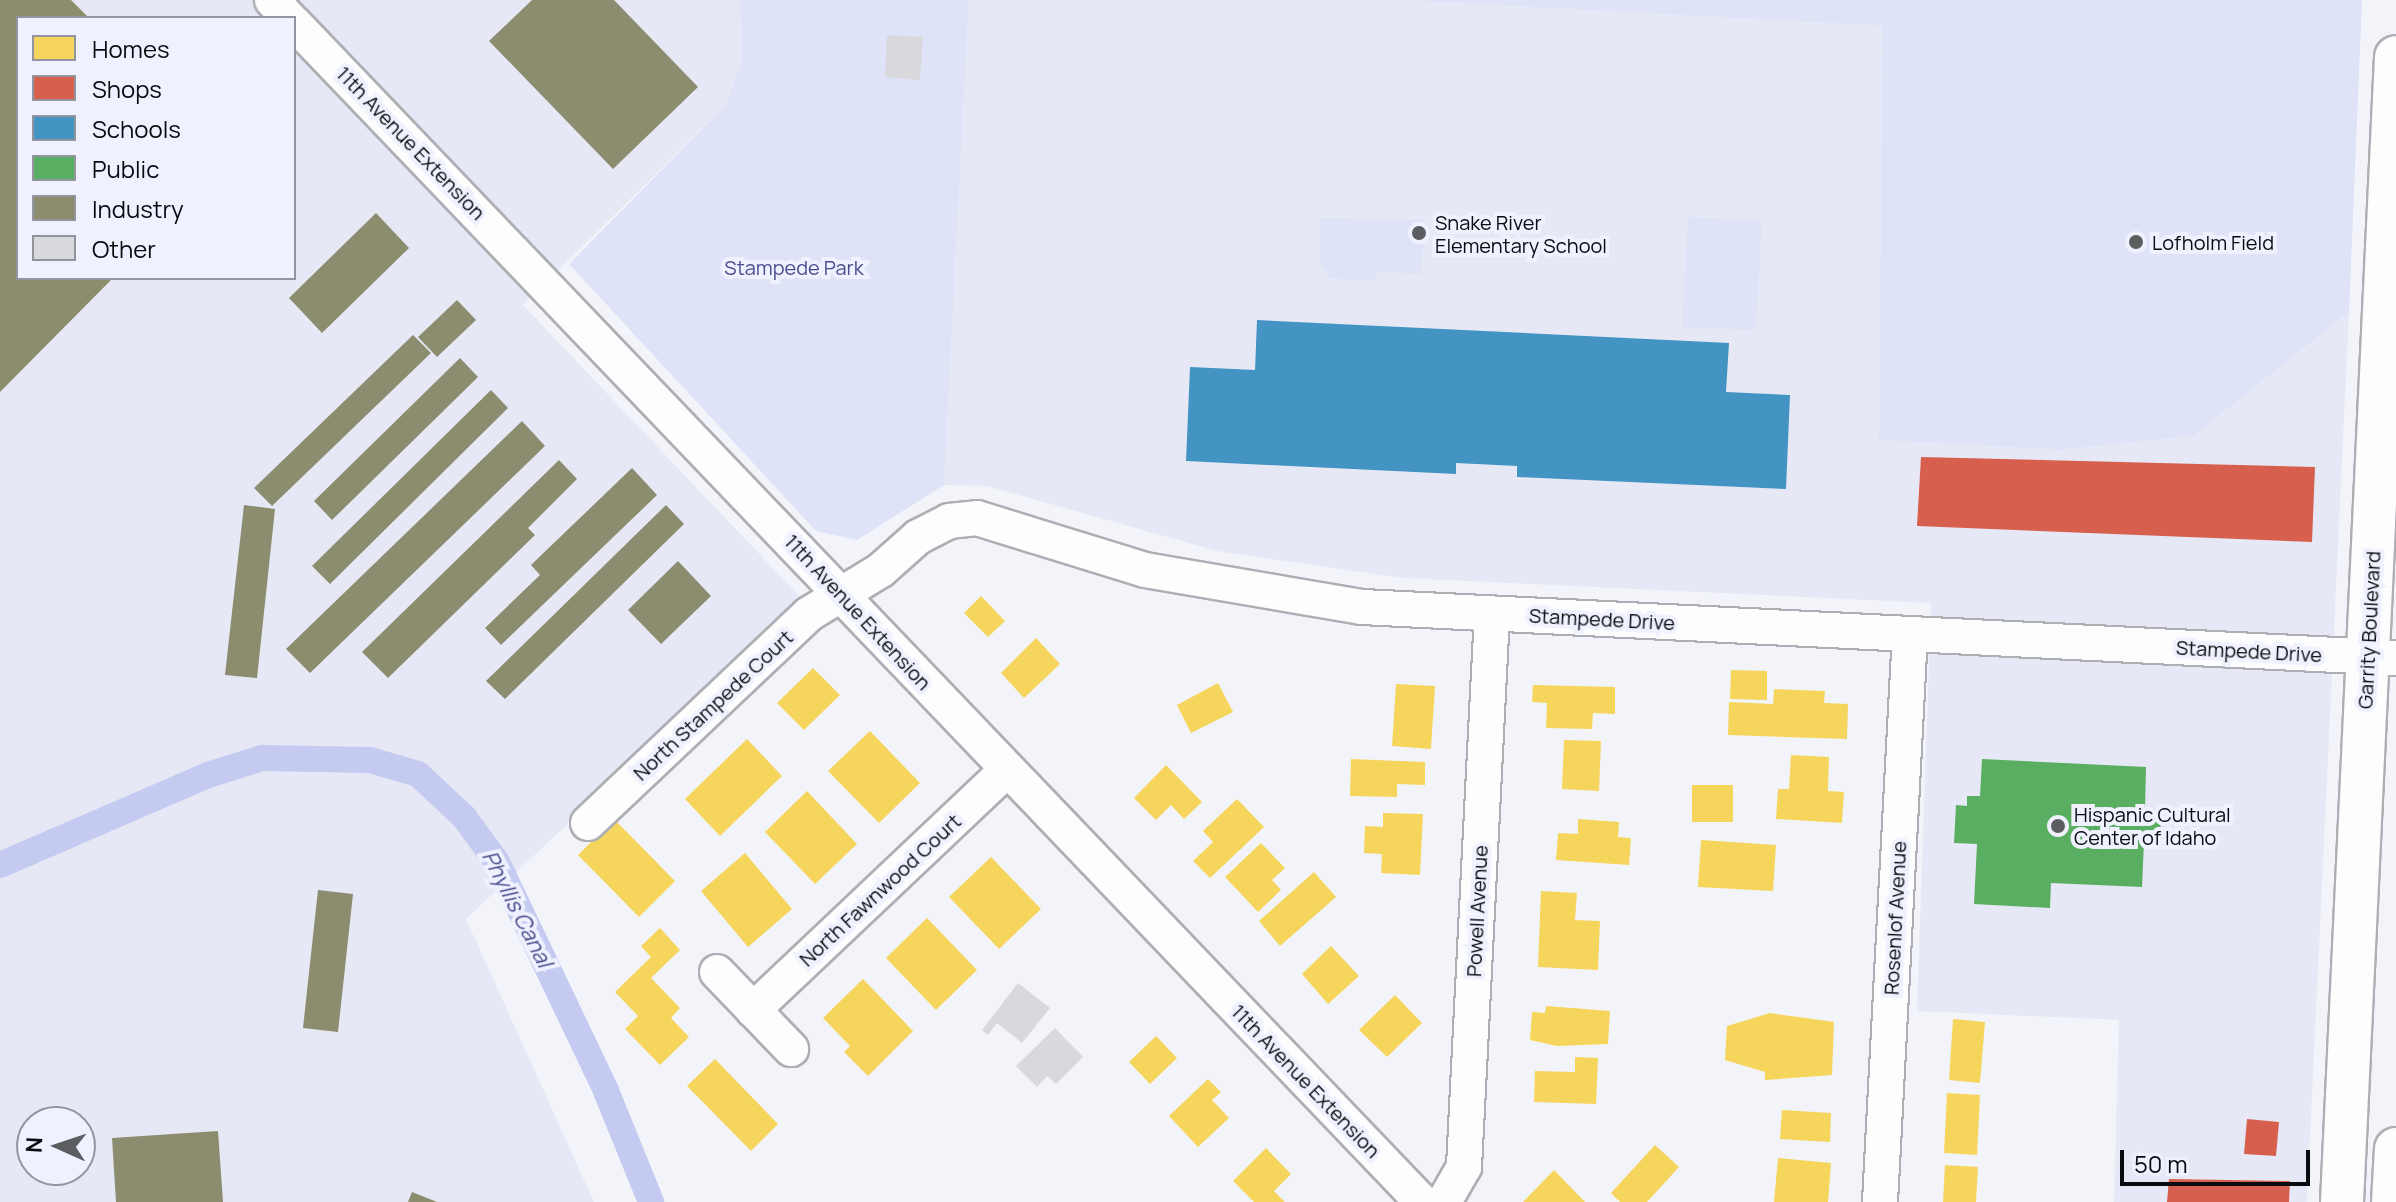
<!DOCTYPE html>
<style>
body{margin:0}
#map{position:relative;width:2396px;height:1202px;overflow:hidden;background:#f2f4fa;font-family:Manrope,sans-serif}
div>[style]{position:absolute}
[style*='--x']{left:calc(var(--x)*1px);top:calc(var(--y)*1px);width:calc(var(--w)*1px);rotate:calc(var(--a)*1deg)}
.built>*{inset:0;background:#e6e8f6}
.green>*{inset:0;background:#dfe3f8}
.homes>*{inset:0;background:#f6d55c}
.shops>*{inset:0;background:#d6604d}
.schools>*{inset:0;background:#4393c3}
.public>*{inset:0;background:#5aae61}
.industry>*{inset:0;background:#8c8c6e}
.canal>*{height:26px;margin:-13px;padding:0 13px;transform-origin:13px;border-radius:13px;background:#c4caf0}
.building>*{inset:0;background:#d8d8dd}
.roads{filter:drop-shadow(2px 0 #adafb4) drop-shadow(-2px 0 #adafb4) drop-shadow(0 2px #adafb4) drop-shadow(0 -2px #adafb4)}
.minor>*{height:34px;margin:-17px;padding:0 17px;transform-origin:17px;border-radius:17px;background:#fdfdfe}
.major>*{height:42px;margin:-21px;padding:0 21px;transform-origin:21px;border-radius:21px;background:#fdfdfe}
.dots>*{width:22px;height:22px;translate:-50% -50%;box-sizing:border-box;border:4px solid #eff1fe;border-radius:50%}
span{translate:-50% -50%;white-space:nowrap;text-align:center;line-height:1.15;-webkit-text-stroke:8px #eff1fe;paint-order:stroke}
.street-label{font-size:20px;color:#0a0b0f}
.poi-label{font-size:20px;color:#0a0b0f}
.left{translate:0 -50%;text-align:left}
.park-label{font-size:20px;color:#4a4e8e}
.water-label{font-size:22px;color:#494d8d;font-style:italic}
.legend{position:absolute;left:16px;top:16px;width:280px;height:264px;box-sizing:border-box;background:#eff1fe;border:2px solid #93959e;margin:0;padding:10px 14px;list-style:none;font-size:24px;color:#0a0b0f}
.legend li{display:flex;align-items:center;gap:16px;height:40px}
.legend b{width:40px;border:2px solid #93959e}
.north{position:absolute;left:16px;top:1106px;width:80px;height:80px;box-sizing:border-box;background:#eff1fe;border:2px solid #93959e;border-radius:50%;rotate:273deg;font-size:22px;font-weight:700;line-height:32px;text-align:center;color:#0a0b0f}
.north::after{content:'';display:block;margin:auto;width:28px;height:36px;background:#5b5d61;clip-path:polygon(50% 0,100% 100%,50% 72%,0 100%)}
.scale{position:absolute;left:2120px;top:1150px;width:190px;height:36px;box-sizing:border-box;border:4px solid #0a0b0f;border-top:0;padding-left:10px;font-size:24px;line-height:28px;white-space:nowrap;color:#0a0b0f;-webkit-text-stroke:6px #eff1fe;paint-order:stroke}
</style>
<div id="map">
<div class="built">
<div style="clip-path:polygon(evenodd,0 0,740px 0,741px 62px,726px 105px,523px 305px,805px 602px,466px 919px,594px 1202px,0 1202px,0 0,18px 18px,294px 18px,294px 278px,18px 278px,18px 18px,0 0,32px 1122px,80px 1122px,80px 1170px,32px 1170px,32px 1122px)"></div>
<div style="clip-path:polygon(969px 0,1399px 0,1882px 26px,1879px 440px,2060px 450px,2194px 436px,2349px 312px,2307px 1202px,2114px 1202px,2119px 1020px,1917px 1011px,1931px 603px,1402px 578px,1217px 551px,987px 486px,944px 485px)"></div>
</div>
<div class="green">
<div style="clip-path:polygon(740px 0,969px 0,944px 485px,857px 540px,816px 531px,569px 264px,726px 105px,741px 62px)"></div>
<div style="clip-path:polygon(1399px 0,2362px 0,2349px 312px,2194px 436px,2060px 450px,1879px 440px,1882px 26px)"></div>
<div style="clip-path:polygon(1688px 217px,1762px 221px,1756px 330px,1682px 327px)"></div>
<div style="clip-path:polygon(1320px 218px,1424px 220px,1421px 274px,1378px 272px,1374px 281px,1329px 278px,1320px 264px)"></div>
</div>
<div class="homes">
<div style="clip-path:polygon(981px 596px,1005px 621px,988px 637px,964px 613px)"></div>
<div style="clip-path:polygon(1036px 638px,1060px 664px,1024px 698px,1001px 673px)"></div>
<div style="clip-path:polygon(813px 668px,840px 695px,804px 730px,777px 703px)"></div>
<div style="clip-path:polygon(1731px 670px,1767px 671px,1767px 700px,1730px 699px)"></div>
<div style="clip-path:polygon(1218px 683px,1233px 712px,1191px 733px,1177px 705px)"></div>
<div style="clip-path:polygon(1396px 684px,1435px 686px,1431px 749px,1392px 746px)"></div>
<div style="clip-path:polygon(1533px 685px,1615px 687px,1615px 714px,1593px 713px,1592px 729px,1546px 728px,1547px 703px,1532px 702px)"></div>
<div style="clip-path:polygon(1774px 689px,1825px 691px,1824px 703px,1848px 704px,1847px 739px,1728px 735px,1729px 702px,1773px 704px)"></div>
<div style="clip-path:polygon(870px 731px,920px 783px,879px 823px,828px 771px)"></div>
<div style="clip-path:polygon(747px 739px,782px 776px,720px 836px,685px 799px)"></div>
<div style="clip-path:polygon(1564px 740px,1601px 741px,1599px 791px,1562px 789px)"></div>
<div style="clip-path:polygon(1791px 755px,1829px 757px,1828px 791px,1844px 792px,1842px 823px,1776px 819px,1778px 789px,1789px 789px)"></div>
<div style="clip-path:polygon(1351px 759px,1425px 762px,1425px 785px,1397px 784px,1397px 797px,1350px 796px)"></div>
<div style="clip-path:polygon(1166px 765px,1202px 802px,1184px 819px,1171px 805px,1156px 820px,1134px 798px)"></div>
<div style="clip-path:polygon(1692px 785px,1733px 785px,1733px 822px,1692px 822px)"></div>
<div style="clip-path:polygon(807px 791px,857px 844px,815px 884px,765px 832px)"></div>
<div style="clip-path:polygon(1237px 799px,1264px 827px,1210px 878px,1193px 861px,1213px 842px,1203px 831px)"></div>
<div style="clip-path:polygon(1383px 813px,1423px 814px,1420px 875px,1381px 873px,1382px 854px,1364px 853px,1365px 826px,1383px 827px)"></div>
<div style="clip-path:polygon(614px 819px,675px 881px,639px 917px,578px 855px)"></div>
<div style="clip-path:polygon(1578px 819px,1619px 822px,1618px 837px,1631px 838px,1629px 865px,1556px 860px,1558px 833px,1578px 834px)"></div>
<div style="clip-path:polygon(1701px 840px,1776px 845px,1773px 891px,1698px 887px)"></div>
<div style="clip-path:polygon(1261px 843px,1285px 868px,1272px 880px,1281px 890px,1258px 912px,1225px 877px)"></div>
<div style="clip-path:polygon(745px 853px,792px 909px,748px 947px,701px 891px)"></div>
<div style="clip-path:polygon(991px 857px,1041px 909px,999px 949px,949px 897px)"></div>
<div style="clip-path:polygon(1314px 872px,1336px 897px,1280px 946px,1259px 921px)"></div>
<div style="clip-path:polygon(1541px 891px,1577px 893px,1575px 920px,1600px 921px,1598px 970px,1538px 967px)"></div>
<div style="clip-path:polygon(927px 918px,977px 970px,936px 1010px,886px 958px)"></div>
<div style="clip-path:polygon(660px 928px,680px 950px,651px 978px,680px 1008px,671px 1018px,689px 1037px,660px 1065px,625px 1029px,638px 1016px,615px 992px,651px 957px,641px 946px)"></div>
<div style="clip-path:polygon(1331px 946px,1359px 976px,1328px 1004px,1302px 974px)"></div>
<div style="clip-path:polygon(863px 979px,913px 1031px,868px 1076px,844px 1052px,850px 1046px,823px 1018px)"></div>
<div style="clip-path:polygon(1395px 995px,1422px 1023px,1387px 1057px,1359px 1030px)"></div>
<div style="clip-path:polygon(1546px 1006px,1610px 1011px,1608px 1044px,1557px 1046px,1530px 1040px,1532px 1012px,1545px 1013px)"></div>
<div style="clip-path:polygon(1770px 1013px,1834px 1022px,1832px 1075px,1765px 1080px,1765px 1072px,1725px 1060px,1727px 1026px)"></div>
<div style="clip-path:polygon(1953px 1019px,1985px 1022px,1980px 1083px,1949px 1080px)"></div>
<div style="clip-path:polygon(1156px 1036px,1177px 1058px,1150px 1084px,1129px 1062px)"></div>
<div style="clip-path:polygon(1575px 1057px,1598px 1058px,1596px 1104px,1534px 1102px,1535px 1071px,1575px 1072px)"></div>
<div style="clip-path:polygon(715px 1059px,778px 1124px,751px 1151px,687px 1086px)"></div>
<div style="clip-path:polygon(1208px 1079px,1221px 1092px,1212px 1100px,1229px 1118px,1198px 1147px,1169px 1116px)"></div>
<div style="clip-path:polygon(1947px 1093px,1980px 1095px,1977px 1155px,1944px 1153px)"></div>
<div style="clip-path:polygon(1782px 1110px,1831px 1113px,1830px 1142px,1780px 1139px)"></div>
<div style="clip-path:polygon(1655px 1145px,1679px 1167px,1647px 1202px,1620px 1202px,1611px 1193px)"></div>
<div style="clip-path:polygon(1266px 1148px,1291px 1174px,1274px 1191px,1285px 1202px,1254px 1202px,1233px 1181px)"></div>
<div style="clip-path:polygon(1778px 1158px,1831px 1163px,1828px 1202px,1774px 1202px)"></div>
<div style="clip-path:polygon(1945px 1165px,1978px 1167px,1976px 1202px,1943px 1202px)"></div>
<div style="clip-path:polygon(1554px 1170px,1585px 1202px,1523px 1202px)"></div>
</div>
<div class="shops">
<div style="clip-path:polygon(1921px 457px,2315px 467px,2312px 542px,1917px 526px)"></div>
<div style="clip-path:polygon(2247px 1119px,2279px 1122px,2276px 1156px,2244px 1154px)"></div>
<div style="clip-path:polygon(2169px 1179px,2290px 1181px,2289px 1202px,2167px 1202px)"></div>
</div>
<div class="schools">
<div style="clip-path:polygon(1257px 320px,1729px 343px,1726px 392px,1790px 395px,1786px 489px,1517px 477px,1517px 466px,1456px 463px,1456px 474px,1186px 461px,1190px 367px,1255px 370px)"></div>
</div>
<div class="public">
<div style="clip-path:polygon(1982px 759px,2146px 767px,2145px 809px,2161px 810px,2160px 843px,2144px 842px,2142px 887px,2051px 883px,2050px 908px,1974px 904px,1977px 844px,1954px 843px,1956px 805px,1967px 806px,1967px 796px,1980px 796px)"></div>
</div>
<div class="industry">
<div style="clip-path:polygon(0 0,71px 0,89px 18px,18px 18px,18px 278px,113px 278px,0 392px)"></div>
<div style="clip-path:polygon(532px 0,614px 0,698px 87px,613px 169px,489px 41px)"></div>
<div style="clip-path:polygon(376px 213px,409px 248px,322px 333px,289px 298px)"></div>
<div style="clip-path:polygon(457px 300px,476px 320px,437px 357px,418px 337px)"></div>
<div style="clip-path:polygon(413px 335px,431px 353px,272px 506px,254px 488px)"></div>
<div style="clip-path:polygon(460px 358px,478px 377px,332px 520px,314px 501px)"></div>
<div style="clip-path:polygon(491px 390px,508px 408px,330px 584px,312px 566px)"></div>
<div style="clip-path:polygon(522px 421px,545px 446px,310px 673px,286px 649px)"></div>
<div style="clip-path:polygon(559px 460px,577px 479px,528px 528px,535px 535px,388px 678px,362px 652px)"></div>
<div style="clip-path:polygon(632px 468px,657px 495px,501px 645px,485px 628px,540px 575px,531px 565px)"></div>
<div style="clip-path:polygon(244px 505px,275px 509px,257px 678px,225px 675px)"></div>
<div style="clip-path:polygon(666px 505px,684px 524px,505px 699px,486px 681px)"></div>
<div style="clip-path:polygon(678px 561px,711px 596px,661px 644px,628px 610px)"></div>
<div style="clip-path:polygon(318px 890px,353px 894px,338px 1032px,303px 1028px)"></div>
<div style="clip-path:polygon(218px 1131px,223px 1202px,116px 1202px,112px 1138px)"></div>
<div style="clip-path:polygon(412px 1192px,437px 1202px,408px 1202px)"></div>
</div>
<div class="canal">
<div style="--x:0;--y:865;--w:227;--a:-23.4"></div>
<div style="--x:208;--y:775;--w:57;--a:-17.5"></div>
<div style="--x:262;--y:758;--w:108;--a:1.1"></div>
<div style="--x:370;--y:760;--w:50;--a:16.3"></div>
<div style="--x:418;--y:774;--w:63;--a:43.1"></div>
<div style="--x:464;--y:817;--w:56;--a:53.7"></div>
<div style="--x:497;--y:862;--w:254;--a:64.5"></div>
<div style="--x:606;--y:1091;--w:120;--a:67.9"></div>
</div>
<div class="building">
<div style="clip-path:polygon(887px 35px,923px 37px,920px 80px,885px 77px)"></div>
<div style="clip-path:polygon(1018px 983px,1050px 1008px,1022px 1043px,997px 1023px,988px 1035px,982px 1030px)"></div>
<div style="clip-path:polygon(1055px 1028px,1083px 1057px,1056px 1084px,1047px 1076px,1037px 1087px,1016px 1066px)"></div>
</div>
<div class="roads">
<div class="minor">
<div style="--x:272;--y:0;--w:25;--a:47"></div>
<div style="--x:294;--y:23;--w:1632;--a:46.27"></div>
<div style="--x:588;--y:823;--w:304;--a:-43.4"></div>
<div style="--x:809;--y:614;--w:84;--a:-31.4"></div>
<div style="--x:881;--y:570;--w:50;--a:-41.7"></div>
<div style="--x:918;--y:537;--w:35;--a:-27"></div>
<div style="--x:949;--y:521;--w:28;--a:-6"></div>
<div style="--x:977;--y:518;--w:176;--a:17.2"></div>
<div style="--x:1145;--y:570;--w:220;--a:9.7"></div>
<div style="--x:1362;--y:607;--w:1035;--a:2.82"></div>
<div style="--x:717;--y:972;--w:107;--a:46.1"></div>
<div style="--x:753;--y:1010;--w:349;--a:-43.4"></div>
<div style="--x:1444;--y:1202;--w:40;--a:-60.3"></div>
<div style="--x:1464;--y:1167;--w:554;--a:-87.1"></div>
<div style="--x:1880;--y:1202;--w:569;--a:-86.98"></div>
</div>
<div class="major">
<div style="--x:2342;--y:1202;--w:1146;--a:-87.3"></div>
<div style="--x:2393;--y:1202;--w:53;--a:-86.8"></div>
</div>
</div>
<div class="dots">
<div style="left:1419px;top:233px;background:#5b5d61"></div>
<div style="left:2136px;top:242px;background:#5b5d61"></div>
<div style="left:2058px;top:826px;background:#5b5d61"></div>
</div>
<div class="street-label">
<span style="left:411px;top:143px;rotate:46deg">11th Avenue Extension</span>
<span style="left:858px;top:612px;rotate:47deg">11th Avenue Extension</span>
<span style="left:1602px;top:619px;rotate:3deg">Stampede Drive</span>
<span style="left:2369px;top:630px;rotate:-87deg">Garrity Boulevard</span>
<span style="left:2249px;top:651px;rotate:3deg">Stampede Drive</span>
<span style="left:713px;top:705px;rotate:-43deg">North Stampede Court</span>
<span style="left:880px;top:890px;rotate:-43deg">North Fawnwood Court</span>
<span style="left:1477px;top:911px;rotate:-87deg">Powell Avenue</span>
<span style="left:1895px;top:918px;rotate:-87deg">Rosenlof Avenue</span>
<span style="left:1306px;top:1081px;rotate:46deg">11th Avenue Extension</span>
</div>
<div class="poi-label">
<span class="left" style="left:1435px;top:234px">Snake River<br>Elementary School</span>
<span class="left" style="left:2152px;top:242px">Lofholm Field</span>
<span class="left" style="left:2074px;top:826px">Hispanic Cultural<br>Center of Idaho</span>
</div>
<div class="park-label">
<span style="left:794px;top:267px">Stampede Park</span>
</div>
<div class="water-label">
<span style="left:517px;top:909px;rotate:63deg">Phyllis Canal</span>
</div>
<ul class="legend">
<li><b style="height:22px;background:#f6d55c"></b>Homes</li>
<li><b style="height:22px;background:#d6604d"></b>Shops</li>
<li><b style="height:22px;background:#4393c3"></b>Schools</li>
<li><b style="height:22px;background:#5aae61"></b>Public</li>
<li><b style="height:22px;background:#8c8c6e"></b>Industry</li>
<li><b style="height:22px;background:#d8d8dd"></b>Other</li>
</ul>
<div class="north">N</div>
<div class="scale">50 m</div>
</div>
